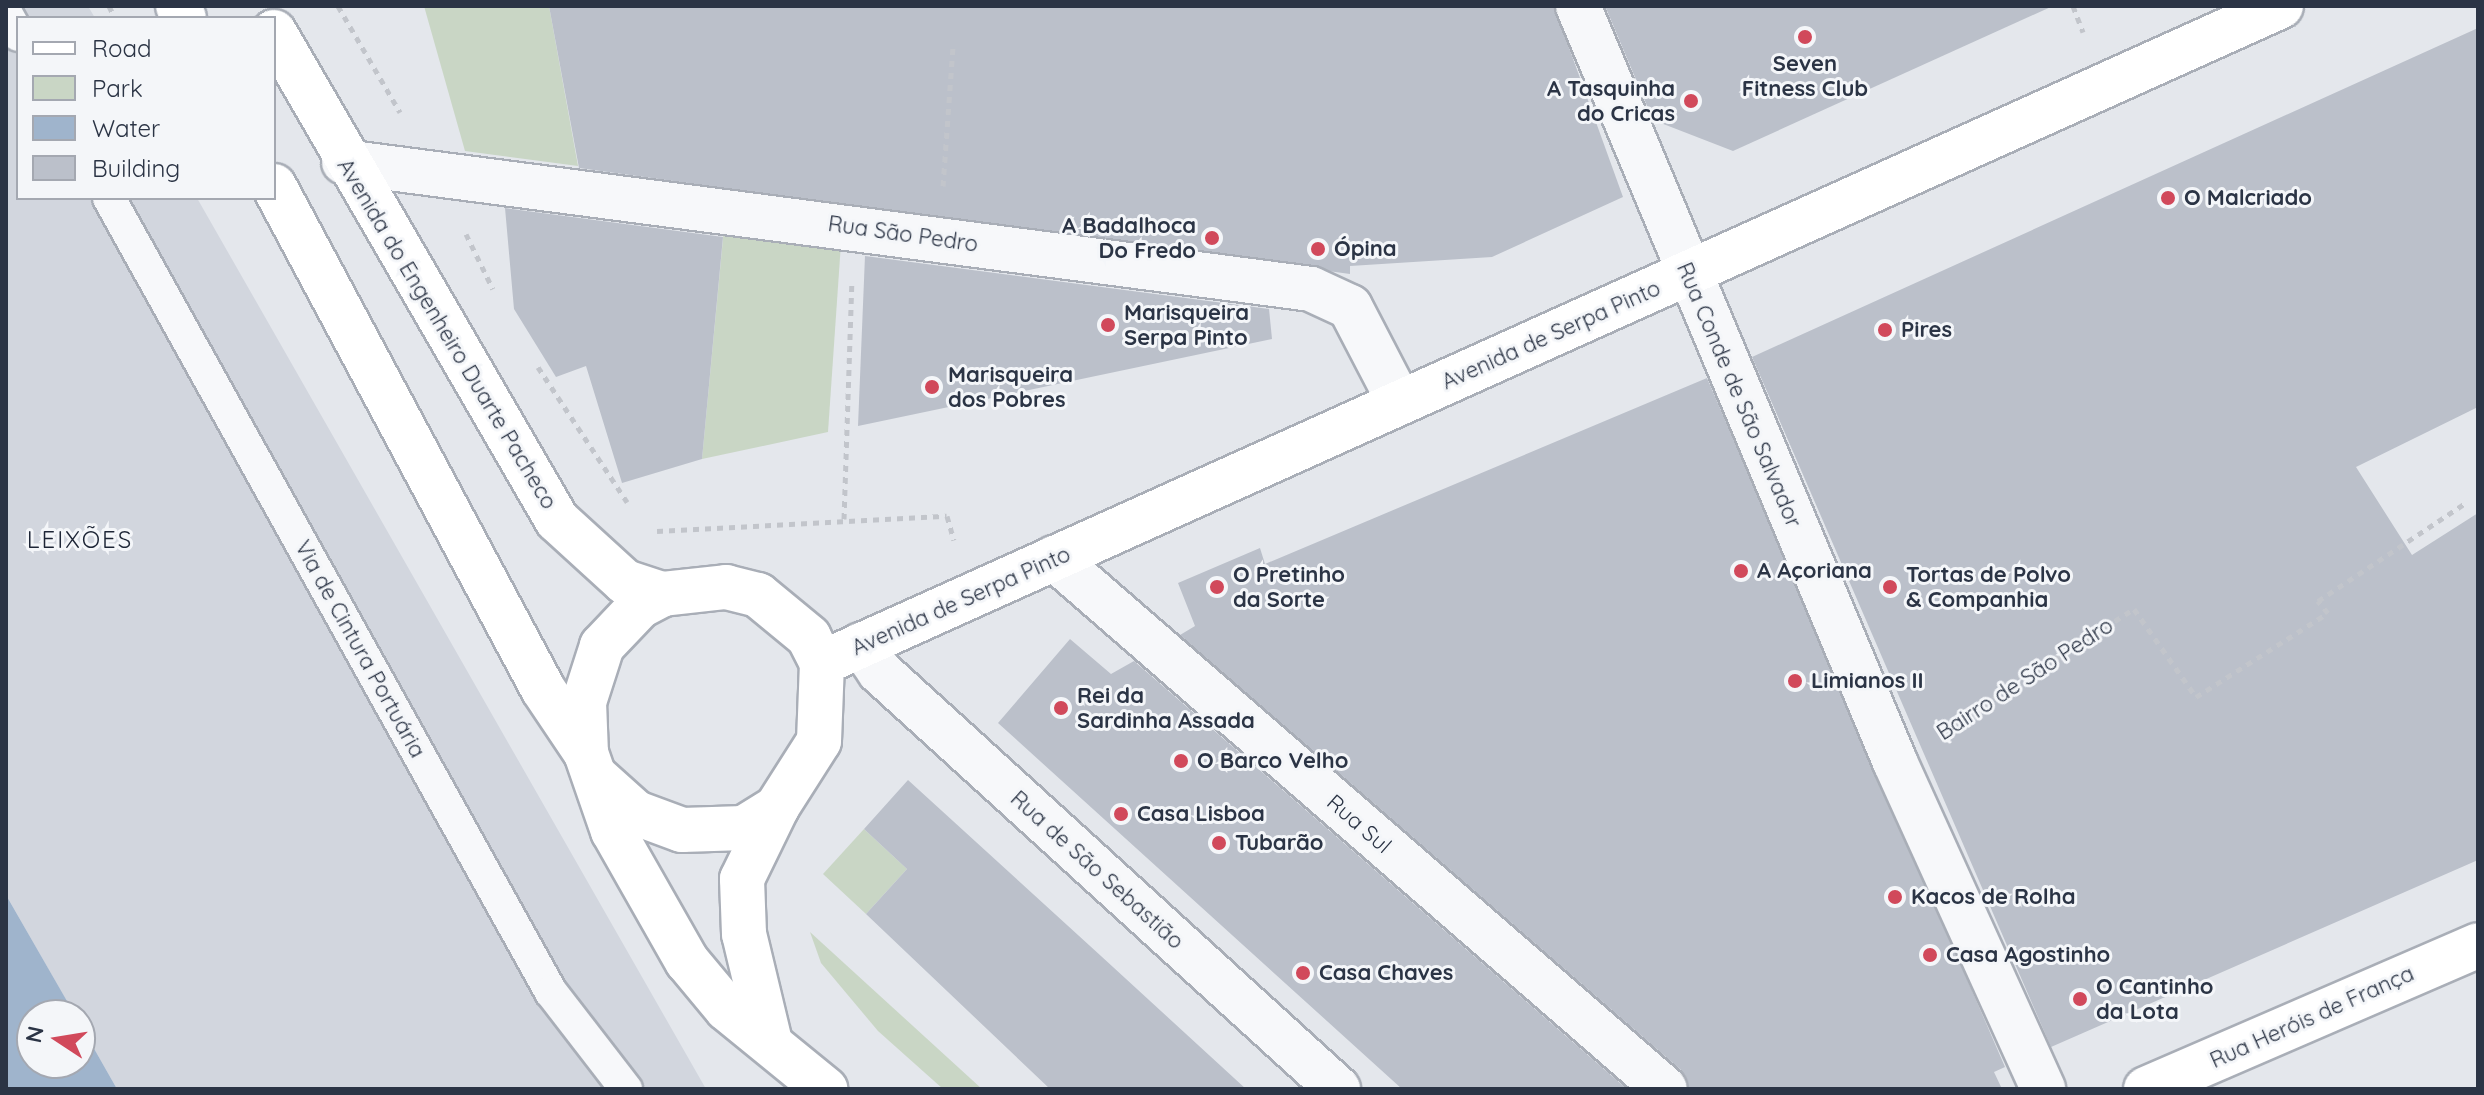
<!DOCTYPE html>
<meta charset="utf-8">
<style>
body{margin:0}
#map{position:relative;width:2484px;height:1095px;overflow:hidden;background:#e4e7ec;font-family:Quicksand,sans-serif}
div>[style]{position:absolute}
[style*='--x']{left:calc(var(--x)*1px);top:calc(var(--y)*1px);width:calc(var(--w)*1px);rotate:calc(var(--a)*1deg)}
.built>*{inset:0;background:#d2d6de}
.green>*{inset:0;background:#c9d6c5}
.water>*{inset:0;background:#9fb4cc}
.building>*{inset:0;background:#bbc0ca}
.path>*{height:5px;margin-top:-2.5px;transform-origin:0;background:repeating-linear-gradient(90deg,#c2c5cb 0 6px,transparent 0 12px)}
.roads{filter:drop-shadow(2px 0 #a9aeb7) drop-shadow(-2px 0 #a9aeb7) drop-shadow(0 2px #a9aeb7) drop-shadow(0 -2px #a9aeb7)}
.lane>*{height:32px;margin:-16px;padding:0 16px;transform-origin:16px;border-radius:16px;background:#f7f8fa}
.street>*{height:44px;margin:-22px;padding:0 22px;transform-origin:22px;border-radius:22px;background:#f7f8fa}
.secondary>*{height:44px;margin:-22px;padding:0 22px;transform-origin:22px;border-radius:22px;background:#fff}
.dots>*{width:22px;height:22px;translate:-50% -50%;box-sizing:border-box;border:4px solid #f4f6f9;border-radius:50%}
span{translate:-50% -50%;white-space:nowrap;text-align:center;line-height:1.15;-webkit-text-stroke:6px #f4f6f9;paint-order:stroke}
.poi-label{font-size:22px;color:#2b3445;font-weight:700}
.right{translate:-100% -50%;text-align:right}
.left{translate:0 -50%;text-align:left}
.street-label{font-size:22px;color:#2b3445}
.neighbourhood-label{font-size:24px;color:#1d2536;letter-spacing:2px}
.frame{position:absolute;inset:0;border:8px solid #2b3445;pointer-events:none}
.legend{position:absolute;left:16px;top:16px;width:260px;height:184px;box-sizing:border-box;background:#f4f6f9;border:2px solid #a4a8b1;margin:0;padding:10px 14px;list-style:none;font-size:24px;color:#2b3445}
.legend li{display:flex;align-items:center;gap:16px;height:40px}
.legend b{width:40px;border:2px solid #a4a8b1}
.north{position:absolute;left:16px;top:999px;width:80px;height:80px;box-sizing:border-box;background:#f4f6f9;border:2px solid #a4a8b1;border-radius:50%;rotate:282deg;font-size:22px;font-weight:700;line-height:32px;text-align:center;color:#2b3445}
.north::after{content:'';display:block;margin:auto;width:28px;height:36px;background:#d1495b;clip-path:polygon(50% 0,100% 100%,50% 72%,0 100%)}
</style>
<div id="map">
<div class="built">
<div style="clip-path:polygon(6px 6px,88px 6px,95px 18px,18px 18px,18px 198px,197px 198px,706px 1089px,117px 1089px,6px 895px)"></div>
</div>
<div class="green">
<div style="clip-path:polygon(424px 6px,549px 6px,578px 166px,465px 151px)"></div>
<div style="clip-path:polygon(724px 228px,841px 243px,828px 432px,702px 459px)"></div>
<div style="clip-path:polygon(864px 829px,907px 869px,866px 914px,823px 874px)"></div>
<div style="clip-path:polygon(810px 932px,982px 1089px,943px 1089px,878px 1031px,821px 963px)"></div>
</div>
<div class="water">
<div style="clip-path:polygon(6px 895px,75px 1015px,32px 1015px,32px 1063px,80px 1063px,80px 1024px,117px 1089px,6px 1089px)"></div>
</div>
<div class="building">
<div style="clip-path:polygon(549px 6px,1554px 6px,1623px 197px,1492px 257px,1350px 266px,1350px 274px,579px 168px)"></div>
<div style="clip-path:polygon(1605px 6px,2053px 6px,1733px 151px,1653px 120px)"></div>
<div style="clip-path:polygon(2478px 28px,2478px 407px,2356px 467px,2412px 555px,2478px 513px,2478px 860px,2051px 1047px,1752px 357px)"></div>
<div style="clip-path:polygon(505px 208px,723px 237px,702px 459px,622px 483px,586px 366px,556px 377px,514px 309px)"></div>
<div style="clip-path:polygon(865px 256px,1269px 309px,1272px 339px,858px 426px)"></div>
<div style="clip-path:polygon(1707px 378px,2005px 1067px,1994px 1072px,2002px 1089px,1689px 1089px,1681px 1070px,1180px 635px,1195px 626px,1178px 583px,1260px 548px,1265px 564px)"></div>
<div style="clip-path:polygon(1070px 639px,1111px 674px,1134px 661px,1627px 1089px,1402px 1089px,998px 723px)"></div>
<div style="clip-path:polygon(908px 780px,1101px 956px,1246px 1089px,1050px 1089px,866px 914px,907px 869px,864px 829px)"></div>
</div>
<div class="path">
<div style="--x:109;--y:6;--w:13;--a:63"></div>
<div style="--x:338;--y:6;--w:123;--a:59.7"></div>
<div style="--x:2073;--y:6;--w:28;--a:69"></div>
<div style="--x:943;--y:186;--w:139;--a:-85.9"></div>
<div style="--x:466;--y:234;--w:61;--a:63.9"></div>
<div style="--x:538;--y:367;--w:162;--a:56.6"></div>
<div style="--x:844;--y:519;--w:235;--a:-88.1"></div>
<div style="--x:657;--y:531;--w:290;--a:-3"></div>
<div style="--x:947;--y:516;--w:25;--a:74"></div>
<div style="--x:1943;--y:731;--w:227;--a:-32.6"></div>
<div style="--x:2134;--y:609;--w:108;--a:54.8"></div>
<div style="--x:2196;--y:697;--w:156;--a:-32.5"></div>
<div style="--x:2328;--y:613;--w:16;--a:-130"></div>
<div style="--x:2318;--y:601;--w:175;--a:-33.6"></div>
</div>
<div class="roads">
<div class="lane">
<div style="--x:6;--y:13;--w:25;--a:61"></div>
<div style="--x:109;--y:198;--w:909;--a:60.9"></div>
<div style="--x:551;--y:992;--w:123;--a:52.3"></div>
</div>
<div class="street">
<div style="--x:1578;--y:6;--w:820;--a:67.25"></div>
<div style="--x:1895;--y:762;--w:359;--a:65.6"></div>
<div style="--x:344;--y:162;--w:975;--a:7.48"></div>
<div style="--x:1311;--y:289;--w:43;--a:24.8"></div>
<div style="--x:1350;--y:307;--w:108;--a:62.5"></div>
<div style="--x:1054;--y:558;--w:809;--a:40.99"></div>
<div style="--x:861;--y:645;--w:32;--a:55"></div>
<div style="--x:879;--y:671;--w:621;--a:42.32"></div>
</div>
<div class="secondary">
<div style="--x:178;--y:6;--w:13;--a:63"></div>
<div style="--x:274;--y:32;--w:564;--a:59.89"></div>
<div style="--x:557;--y:520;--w:92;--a:42.4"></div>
<div style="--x:625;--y:582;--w:40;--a:18"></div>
<div style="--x:274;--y:186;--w:570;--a:61.86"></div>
<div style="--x:543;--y:689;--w:77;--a:56.1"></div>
<div style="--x:822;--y:663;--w:1600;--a:-24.24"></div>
<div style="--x:596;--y:777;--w:54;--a:42"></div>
<div style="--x:636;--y:813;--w:49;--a:20.3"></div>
<div style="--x:682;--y:830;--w:62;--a:-1.8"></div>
<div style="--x:744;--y:828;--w:39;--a:-32"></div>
<div style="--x:777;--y:807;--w:78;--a:-57.5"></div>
<div style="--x:819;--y:741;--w:78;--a:-87.8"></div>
<div style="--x:822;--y:663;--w:29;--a:-117"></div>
<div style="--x:809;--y:637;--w:66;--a:-140.5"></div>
<div style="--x:758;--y:595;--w:33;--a:-166"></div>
<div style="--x:726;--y:587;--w:63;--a:173.7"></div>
<div style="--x:663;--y:594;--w:27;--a:152"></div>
<div style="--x:639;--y:607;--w:54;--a:133.5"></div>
<div style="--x:602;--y:646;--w:59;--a:107.8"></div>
<div style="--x:584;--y:702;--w:51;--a:87.8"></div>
<div style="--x:586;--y:753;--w:83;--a:70.9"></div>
<div style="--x:613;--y:831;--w:150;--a:60.4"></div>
<div style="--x:687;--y:961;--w:62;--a:50.2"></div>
<div style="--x:727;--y:1009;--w:127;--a:39.2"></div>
<div style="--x:769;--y:1038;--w:107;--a:-103.5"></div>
<div style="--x:744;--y:934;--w:55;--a:-92.1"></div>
<div style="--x:742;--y:879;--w:80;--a:-64.1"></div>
<div style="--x:2146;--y:1089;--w:362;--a:-23.4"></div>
</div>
</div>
<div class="dots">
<div style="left:1805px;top:37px;background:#d1495b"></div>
<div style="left:1691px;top:101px;background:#d1495b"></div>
<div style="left:2168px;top:198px;background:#d1495b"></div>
<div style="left:1212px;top:238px;background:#d1495b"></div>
<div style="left:1318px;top:249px;background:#d1495b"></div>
<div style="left:1108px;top:325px;background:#d1495b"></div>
<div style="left:1885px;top:330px;background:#d1495b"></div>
<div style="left:932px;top:387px;background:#d1495b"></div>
<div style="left:1741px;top:571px;background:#d1495b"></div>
<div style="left:1217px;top:587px;background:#d1495b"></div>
<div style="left:1890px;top:587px;background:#d1495b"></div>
<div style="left:1795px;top:681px;background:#d1495b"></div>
<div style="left:1061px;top:708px;background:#d1495b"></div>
<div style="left:1181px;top:761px;background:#d1495b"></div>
<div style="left:1121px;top:814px;background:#d1495b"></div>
<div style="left:1219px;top:843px;background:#d1495b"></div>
<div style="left:1895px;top:897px;background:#d1495b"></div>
<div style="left:1930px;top:955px;background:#d1495b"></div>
<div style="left:1303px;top:973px;background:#d1495b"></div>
<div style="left:2080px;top:999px;background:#d1495b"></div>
</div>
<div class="poi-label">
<span style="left:1805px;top:76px">Seven<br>Fitness Club</span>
<span class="right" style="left:1675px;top:101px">A Tasquinha<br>do Cricas</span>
<span class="left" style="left:2184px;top:198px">O Malcriado</span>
<span class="right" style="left:1196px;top:238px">A Badalhoca<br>Do Fredo</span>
<span class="left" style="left:1334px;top:249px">Ópina</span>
<span class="left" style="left:1124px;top:325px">Marisqueira<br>Serpa Pinto</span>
<span class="left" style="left:1901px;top:330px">Pires</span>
<span class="left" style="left:948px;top:387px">Marisqueira<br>dos Pobres</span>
<span class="left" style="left:1757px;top:571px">A Açoriana</span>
<span class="left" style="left:1233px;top:587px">O Pretinho<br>da Sorte</span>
<span class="left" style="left:1906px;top:587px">Tortas de Polvo<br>&amp; Companhia</span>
<span class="left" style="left:1811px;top:681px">Limianos II</span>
<span class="left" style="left:1077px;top:708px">Rei da<br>Sardinha Assada</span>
<span class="left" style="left:1197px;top:761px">O Barco Velho</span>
<span class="left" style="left:1137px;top:814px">Casa Lisboa</span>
<span class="left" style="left:1235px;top:843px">Tubarão</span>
<span class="left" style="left:1911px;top:897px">Kacos de Rolha</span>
<span class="left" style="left:1946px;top:955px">Casa Agostinho</span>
<span class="left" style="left:1319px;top:973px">Casa Chaves</span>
<span class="left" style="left:2096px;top:999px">O Cantinho<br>da Lota</span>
</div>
<div class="street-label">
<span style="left:903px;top:234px;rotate:8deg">Rua São Pedro</span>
<span style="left:447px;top:334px;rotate:59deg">Avenida do Engenheiro Duarte Pacheco</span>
<span style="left:1551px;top:335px;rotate:-24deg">Avenida de Serpa Pinto</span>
<span style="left:1739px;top:395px;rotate:67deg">Rua Conde de São Salvador</span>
<span style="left:961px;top:601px;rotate:-24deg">Avenida de Serpa Pinto</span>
<span style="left:360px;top:649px;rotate:61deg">Via de Cintura Portuária</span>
<span style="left:2025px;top:679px;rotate:-33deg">Bairro de São Pedro</span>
<span style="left:1359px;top:824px;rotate:41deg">Rua Sul</span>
<span style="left:1097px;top:870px;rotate:42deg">Rua de São Sebastião</span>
<span style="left:2312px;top:1017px;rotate:-24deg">Rua Heróis de França</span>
</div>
<div class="neighbourhood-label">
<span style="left:80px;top:540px">LEIXÕES</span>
</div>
<div class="frame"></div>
<ul class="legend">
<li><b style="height:10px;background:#fff"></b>Road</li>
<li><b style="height:22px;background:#c9d6c5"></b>Park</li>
<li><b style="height:22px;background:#9fb4cc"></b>Water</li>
<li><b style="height:22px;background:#bbc0ca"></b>Building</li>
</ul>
<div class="north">N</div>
</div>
